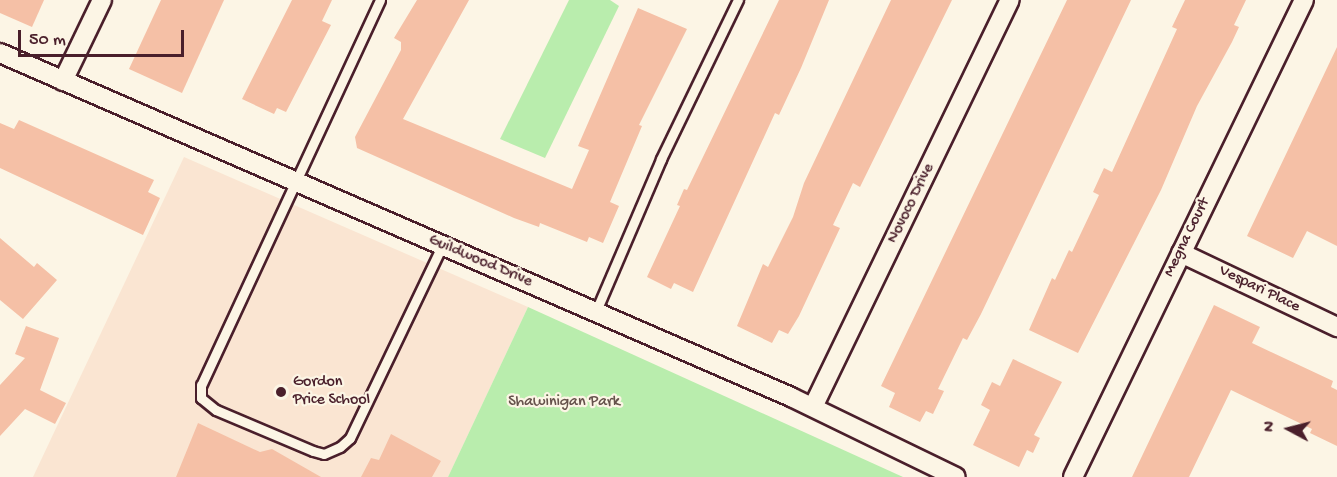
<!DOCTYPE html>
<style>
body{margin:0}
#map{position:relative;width:1337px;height:477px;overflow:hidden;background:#fcf5e5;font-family:"Gochi Hand",sans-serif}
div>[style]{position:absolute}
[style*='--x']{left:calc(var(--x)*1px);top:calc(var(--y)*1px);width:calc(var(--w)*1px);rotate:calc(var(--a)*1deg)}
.built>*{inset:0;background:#fae5d2}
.green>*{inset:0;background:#b9edad}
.building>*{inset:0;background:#f5c0a6}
.roads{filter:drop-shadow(2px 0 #4a1f2b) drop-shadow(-2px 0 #4a1f2b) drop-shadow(0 2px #4a1f2b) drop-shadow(0 -2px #4a1f2b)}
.lane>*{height:9px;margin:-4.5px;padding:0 4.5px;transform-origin:4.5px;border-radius:4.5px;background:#fcf5e5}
.street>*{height:18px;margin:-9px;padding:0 9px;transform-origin:9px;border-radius:9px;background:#fcf5e5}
.dots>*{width:16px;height:16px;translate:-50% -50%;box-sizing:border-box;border:3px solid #fcf5e5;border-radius:50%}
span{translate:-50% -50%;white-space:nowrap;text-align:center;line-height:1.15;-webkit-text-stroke:4.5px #fcf5e5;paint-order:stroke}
.street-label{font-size:16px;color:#4a1f2b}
.poi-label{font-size:16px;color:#4a1f2b}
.left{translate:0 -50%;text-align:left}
.park-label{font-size:16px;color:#66524c}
.north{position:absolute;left:1259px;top:399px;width:60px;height:60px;-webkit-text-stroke:4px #fcf5e5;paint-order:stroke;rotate:277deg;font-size:16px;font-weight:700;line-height:24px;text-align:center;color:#4a1f2b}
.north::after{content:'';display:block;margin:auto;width:21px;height:27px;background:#4a1f2b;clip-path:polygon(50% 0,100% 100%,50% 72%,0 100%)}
.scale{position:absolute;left:18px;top:30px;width:166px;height:27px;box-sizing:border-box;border:3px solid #4a1f2b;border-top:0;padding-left:8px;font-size:18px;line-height:21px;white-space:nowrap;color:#4a1f2b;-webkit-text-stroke:4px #fcf5e5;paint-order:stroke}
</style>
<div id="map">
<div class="built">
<div style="clip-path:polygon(184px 157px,528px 307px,448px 477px,33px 477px)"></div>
</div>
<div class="green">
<div style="clip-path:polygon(569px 0,610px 0,619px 6px,545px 158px,500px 139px)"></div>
<div style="clip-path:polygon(528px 307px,903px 477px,448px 477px)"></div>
</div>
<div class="building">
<div style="clip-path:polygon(0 0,44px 0,32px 27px,0 13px)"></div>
<div style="clip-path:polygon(161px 0,224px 0,182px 93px,129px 69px)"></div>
<div style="clip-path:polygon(292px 0,332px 0,322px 21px,331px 25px,286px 112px,277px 108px,274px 114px,242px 99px)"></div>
<div style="clip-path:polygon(417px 0,469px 0,403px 119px,572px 189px,589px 150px,578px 146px,638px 8px,687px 29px,639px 125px,642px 126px,610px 202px,619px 206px,603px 243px,589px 237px,587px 242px,540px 223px,539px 227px,514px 218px,357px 148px,355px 137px,401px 50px,401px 42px,394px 38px)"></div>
<div style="clip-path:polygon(779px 0,829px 0,801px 68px,779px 115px,775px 113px,693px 292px,674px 283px,671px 289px,647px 277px,680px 206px,677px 205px,684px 189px,687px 190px)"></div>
<div style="clip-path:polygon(891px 0,952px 0,860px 187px,853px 183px,833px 225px,840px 228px,799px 316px,788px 334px,779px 330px,772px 343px,737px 326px,763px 264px,768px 267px,793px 217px,804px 183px)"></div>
<div style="clip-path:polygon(1067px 0,1131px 0,981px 314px,967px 340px,963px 338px,938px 389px,944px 391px,933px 414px,926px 411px,920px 422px,889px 407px,895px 393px,881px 386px)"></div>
<div style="clip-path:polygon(1185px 0,1246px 0,1234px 25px,1239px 27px,1232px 42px,1197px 106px,1161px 190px,1078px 353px,1029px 330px,1052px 278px,1055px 280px,1069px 250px,1072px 252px,1099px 195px,1093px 192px,1104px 168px,1112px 172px,1177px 29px,1172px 27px)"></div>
<div style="clip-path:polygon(1337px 47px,1337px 246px,1307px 231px,1293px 258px,1247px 236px)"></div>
<div style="clip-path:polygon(19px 120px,154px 180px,148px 192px,160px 198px,143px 235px,0 168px,0 123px,14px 129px)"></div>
<div style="clip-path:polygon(0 238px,34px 267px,37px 263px,57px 280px,23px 319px,0 300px)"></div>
<div style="clip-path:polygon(1214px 305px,1260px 327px,1252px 343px,1333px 381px,1331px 387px,1337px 390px,1337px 446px,1310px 433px,1312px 429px,1231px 390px,1189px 477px,1132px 477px)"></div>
<div style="clip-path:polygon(26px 326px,59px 338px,40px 390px,66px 403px,55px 424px,25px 409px,0 436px,0 385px,25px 358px,15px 354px)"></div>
<div style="clip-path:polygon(1013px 359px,1062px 382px,1034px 435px,1040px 438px,1033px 453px,1027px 450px,1019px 467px,973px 445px,990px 410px,981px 405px,992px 382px,1000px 386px)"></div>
<div style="clip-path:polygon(198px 423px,260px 452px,272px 449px,321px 477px,176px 477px)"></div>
<div style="clip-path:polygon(391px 434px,441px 461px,432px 477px,361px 477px,371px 458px,379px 460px)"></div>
</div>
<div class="roads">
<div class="lane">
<div style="--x:380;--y:0;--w:425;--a:114.9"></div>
<div style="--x:201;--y:385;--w:13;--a:90"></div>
<div style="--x:201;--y:398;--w:19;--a:39"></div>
<div style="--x:216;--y:410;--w:105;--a:22.9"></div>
<div style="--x:313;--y:451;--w:11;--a:15"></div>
<div style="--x:324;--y:454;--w:17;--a:-24"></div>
<div style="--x:340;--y:447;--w:13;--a:-42"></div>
<div style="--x:350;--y:438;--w:213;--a:-64.4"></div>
<div style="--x:596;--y:311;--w:165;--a:-66.8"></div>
<div style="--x:661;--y:159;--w:177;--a:-64.2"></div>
</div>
<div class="street">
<div style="--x:0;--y:53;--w:863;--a:23.5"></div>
<div style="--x:791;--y:397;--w:183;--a:25.9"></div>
<div style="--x:63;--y:81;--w:90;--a:-64.3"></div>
<div style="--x:1181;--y:253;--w:173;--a:25.4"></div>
<div style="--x:813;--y:407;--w:452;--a:-64.2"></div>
<div style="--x:1073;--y:477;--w:530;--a:-64.16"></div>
</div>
</div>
<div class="dots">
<div style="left:281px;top:392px;background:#4a1f2b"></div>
</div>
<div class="street-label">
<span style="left:912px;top:204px;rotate:-64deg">Novoco Drive</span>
<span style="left:1188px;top:238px;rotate:-64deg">Megna Court</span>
<span style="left:480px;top:262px;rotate:23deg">Guildwood Drive</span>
<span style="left:1259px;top:290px;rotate:26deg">Vespari Place</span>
</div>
<div class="poi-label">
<span class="left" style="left:293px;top:392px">Gordon<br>Price School</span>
</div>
<div class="park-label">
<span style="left:564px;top:403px">Shawinigan Park</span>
</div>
<div class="north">N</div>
<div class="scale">50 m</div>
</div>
